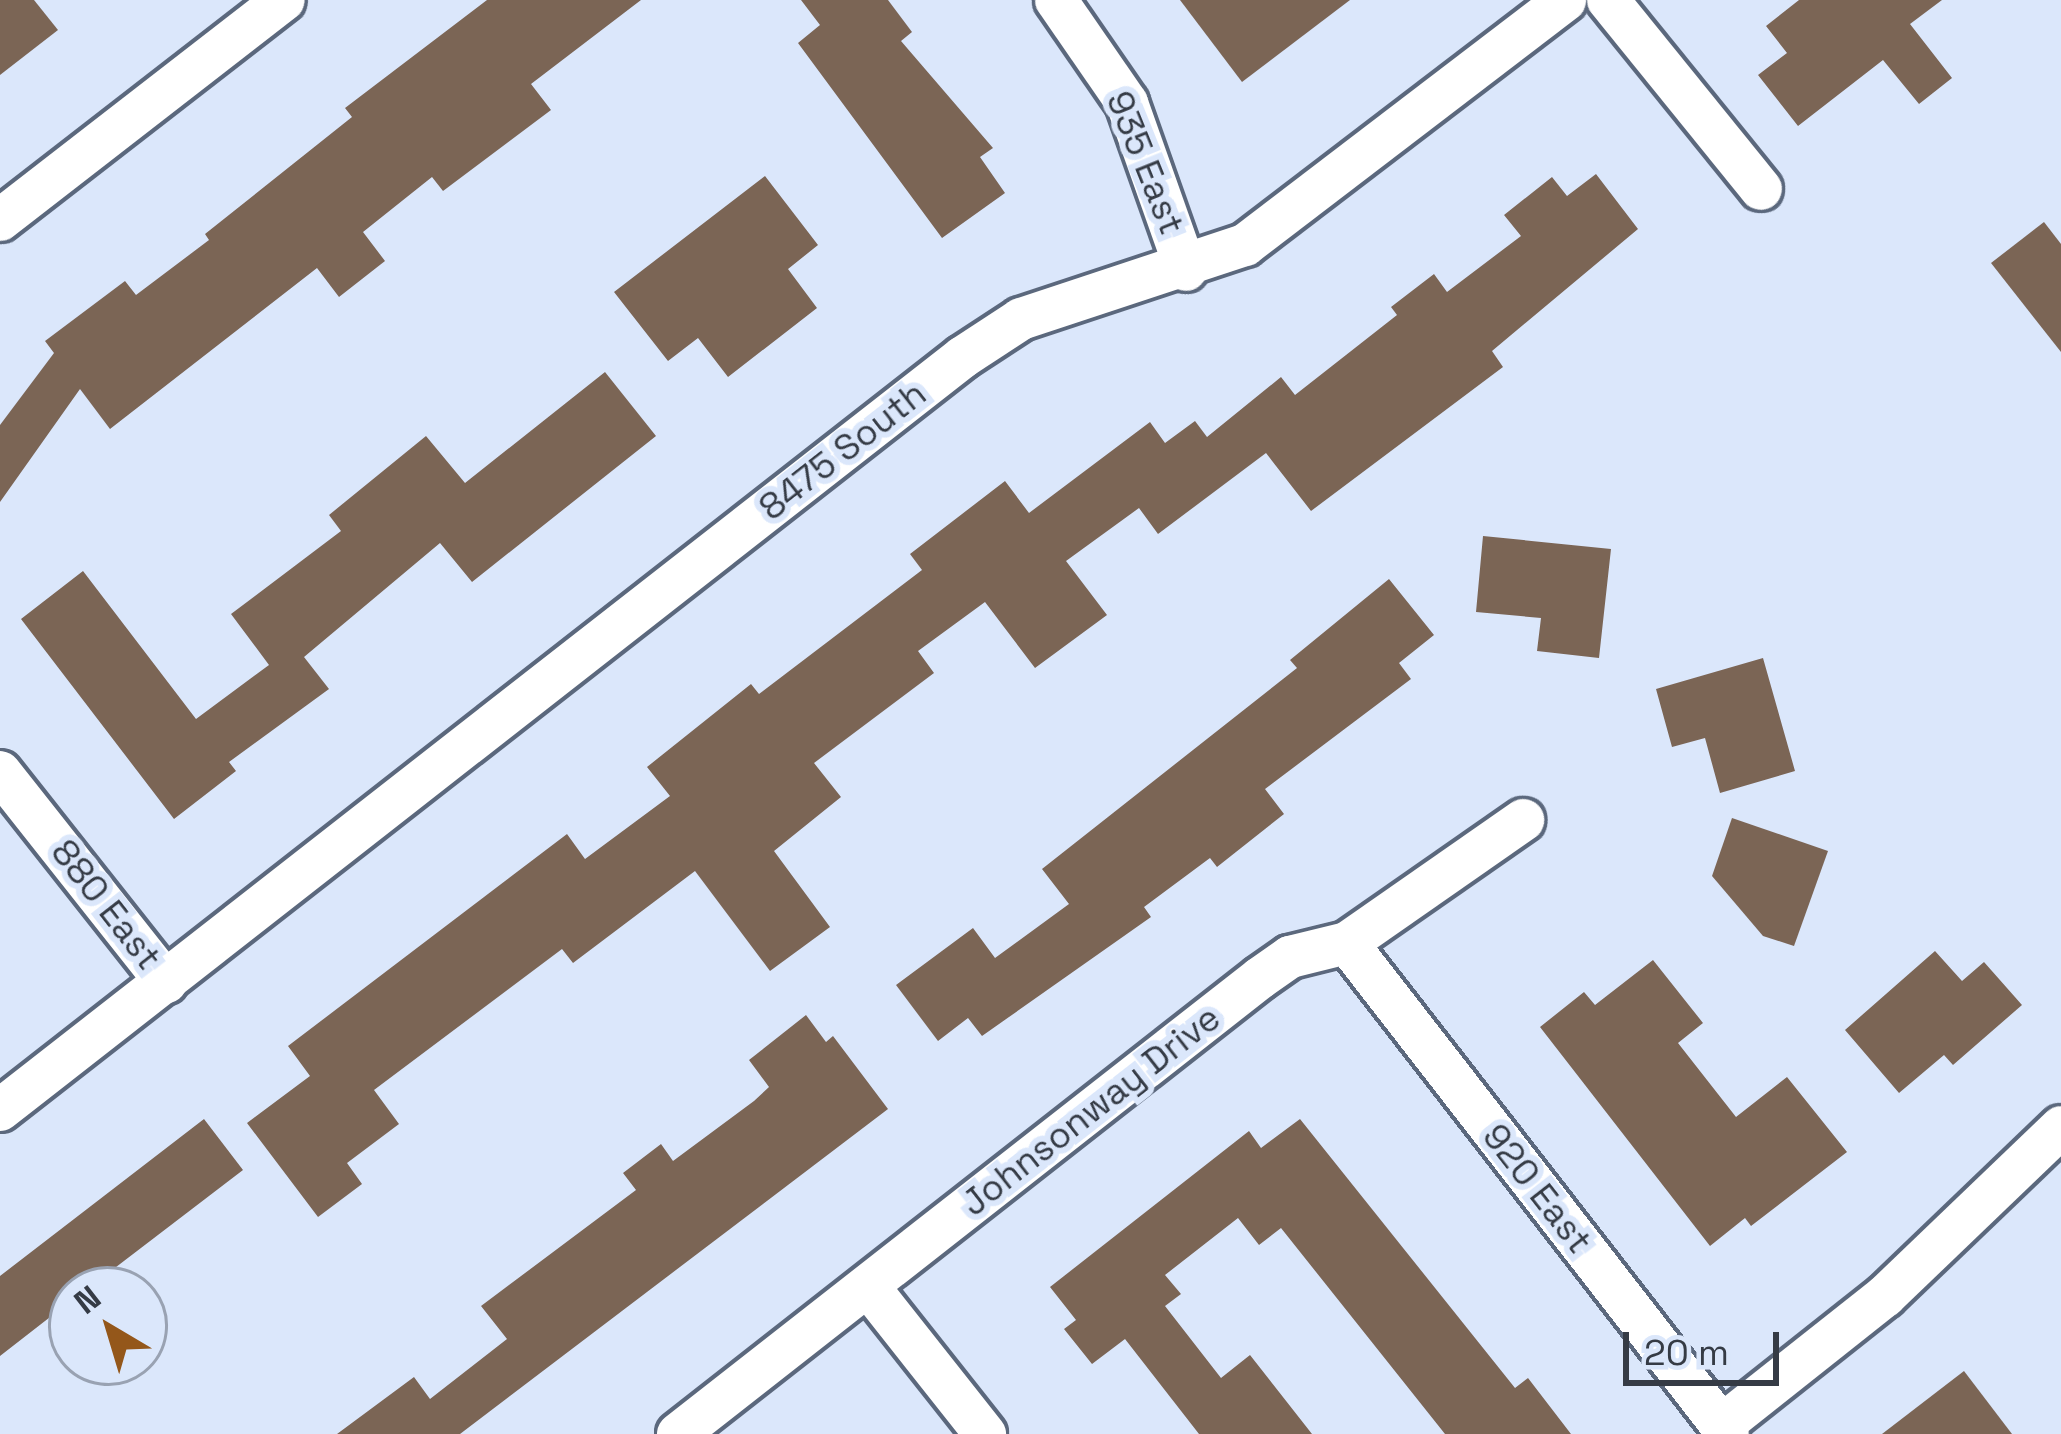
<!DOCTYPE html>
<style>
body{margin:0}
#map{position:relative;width:2061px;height:1434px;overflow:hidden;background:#dbe7fb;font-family:"Space Grotesk",sans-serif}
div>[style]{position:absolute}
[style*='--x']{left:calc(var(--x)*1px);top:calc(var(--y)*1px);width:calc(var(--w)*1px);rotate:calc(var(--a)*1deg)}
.building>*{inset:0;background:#7b6555}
.roads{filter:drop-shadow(3px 0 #5b687d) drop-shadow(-3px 0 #5b687d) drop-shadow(0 3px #5b687d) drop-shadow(0 -3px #5b687d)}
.street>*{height:42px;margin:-21px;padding:0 21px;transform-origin:21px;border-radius:21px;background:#fff}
span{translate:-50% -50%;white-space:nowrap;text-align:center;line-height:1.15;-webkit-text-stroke:12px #dbe7fb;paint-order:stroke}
.street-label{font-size:36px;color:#353b45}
.north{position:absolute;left:48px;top:1266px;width:120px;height:120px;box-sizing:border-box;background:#dbe7fb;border:3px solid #99a2b2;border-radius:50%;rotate:322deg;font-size:33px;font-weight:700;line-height:48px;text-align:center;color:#353b45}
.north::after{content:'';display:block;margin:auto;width:42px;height:54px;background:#94571a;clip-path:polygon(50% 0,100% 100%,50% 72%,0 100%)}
.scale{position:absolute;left:1623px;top:1332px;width:156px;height:54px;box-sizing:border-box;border:6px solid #353b45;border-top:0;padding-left:15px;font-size:36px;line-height:42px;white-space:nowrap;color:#353b45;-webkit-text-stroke:9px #dbe7fb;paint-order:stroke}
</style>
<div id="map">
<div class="building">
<div style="clip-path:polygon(0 0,34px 0,58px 30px,0 75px)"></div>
<div style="clip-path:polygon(487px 0,641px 0,531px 84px,551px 110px,443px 191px,432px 177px,363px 232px,385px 261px,339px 297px,317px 268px,110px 429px,80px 389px,0 502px,0 425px,54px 353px,45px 341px,125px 281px,136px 295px,209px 240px,205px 234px,352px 117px,345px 108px)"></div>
<div style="clip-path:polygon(801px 0,888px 0,912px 32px,901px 41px,993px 148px,980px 157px,1005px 193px,942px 238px,798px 43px,820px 25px)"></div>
<div style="clip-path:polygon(1180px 0,1350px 0,1242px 82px)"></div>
<div style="clip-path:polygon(1799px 0,1942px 0,1910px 24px,1952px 78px,1919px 104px,1883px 60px,1798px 126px,1758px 75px,1787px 53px,1766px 26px)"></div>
<div style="clip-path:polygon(1596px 174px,1638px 229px,1492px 351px,1503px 367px,1311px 511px,1266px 453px,1158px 534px,1139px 508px,1066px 561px,1107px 615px,1035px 668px,985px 602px,918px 651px,934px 673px,814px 763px,841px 797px,774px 851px,830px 927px,770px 971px,695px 871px,573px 963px,562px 949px,374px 1090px,399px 1124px,347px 1163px,362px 1184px,318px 1217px,247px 1123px,310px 1076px,288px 1046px,567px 834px,585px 859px,670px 796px,647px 767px,751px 684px,759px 694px,922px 570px,910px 554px,1005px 481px,1029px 513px,1150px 422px,1165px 443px,1195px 421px,1207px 437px,1281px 377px,1295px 395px,1397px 315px,1391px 307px,1434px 274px,1447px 292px,1521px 236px,1504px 215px,1552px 177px,1567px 196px)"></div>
<div style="clip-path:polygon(765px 176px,818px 245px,788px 269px,817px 308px,728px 377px,698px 338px,668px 361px,614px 292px)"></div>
<div style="clip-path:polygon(2044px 222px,2061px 244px,2061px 352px,1991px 263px)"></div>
<div style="clip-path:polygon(605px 372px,656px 436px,472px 582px,440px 543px,304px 657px,329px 689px,229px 762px,236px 771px,174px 819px,21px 619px,83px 571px,196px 719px,269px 665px,231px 614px,341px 531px,329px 515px,426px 436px,465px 483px)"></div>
<div style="clip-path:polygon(1483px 536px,1611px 549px,1599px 658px,1537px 651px,1541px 618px,1476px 612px)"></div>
<div style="clip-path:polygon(1389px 579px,1434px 635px,1399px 663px,1411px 679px,1265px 789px,1284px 814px,1217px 867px,1210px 858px,1144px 907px,1151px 917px,982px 1036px,968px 1018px,938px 1041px,896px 985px,973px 928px,995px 958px,1069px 904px,1042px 869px,1297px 668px,1290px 660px)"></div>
<div style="clip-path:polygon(1763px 658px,1795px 771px,1720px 793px,1705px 738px,1672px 747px,1656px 689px)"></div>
<div style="clip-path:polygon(1732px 818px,1828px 851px,1794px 946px,1763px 936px,1712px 876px)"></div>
<div style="clip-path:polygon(1935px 951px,1962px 981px,1984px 962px,2022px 1005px,1953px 1065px,1944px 1055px,1899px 1093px,1845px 1030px)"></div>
<div style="clip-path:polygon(1653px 960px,1703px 1023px,1678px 1043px,1736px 1117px,1787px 1077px,1847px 1152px,1751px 1226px,1745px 1218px,1710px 1246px,1540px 1027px,1584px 992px,1595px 1005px)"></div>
<div style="clip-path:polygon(806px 1015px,826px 1042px,833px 1036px,888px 1109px,460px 1434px,337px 1434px,414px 1377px,430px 1399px,507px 1339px,481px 1306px,636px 1190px,623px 1173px,661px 1144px,673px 1161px,754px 1101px,769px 1087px,749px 1060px)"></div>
<div style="clip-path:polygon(204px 1119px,243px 1170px,86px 1290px,72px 1290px,72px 1300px,0 1356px,0 1276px)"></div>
<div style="clip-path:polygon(1300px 1119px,1515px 1388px,1528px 1378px,1571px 1434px,1445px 1434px,1281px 1228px,1259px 1245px,1238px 1218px,1165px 1275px,1181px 1294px,1165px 1306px,1221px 1378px,1250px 1355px,1312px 1434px,1199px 1434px,1125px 1339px,1092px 1364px,1064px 1329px,1076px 1320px,1050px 1287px,1249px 1131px,1261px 1148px)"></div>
<div style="clip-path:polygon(1964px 1371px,2012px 1434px,1882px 1434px)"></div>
</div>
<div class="roads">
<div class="street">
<div style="--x:1056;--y:0;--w:125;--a:55.4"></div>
<div style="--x:1127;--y:103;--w:177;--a:70.5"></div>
<div style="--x:1608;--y:0;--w:243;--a:51"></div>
<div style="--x:0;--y:220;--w:359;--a:-37.8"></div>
<div style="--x:0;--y:772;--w:268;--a:51.7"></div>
<div style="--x:1347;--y:943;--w:621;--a:52.19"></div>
<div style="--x:0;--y:1110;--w:1222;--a:-38.02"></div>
<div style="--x:963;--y:357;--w:69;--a:-33.2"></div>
<div style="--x:1021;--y:319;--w:236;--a:-18.3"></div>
<div style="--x:1245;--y:245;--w:403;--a:-37.4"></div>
<div style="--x:868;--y:1286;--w:189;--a:51.7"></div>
<div style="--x:1721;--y:1426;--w:209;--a:-38.4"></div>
<div style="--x:1885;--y:1296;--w:244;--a:-43.8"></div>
<div style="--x:678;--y:1434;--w:739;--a:-38.08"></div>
<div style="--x:1260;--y:978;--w:37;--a:-35"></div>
<div style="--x:1290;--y:957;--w:59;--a:-13.8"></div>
<div style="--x:1347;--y:943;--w:215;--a:-34.9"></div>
</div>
</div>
<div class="street-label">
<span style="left:1145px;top:163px;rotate:68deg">935 East</span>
<span style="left:843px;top:451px;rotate:-38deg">8475 South</span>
<span style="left:106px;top:905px;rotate:52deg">880 East</span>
<span style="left:1091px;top:1111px;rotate:-38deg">Johnsonway Drive</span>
<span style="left:1537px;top:1189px;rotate:52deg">920 East</span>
</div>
<div class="north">N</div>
<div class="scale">20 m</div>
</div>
